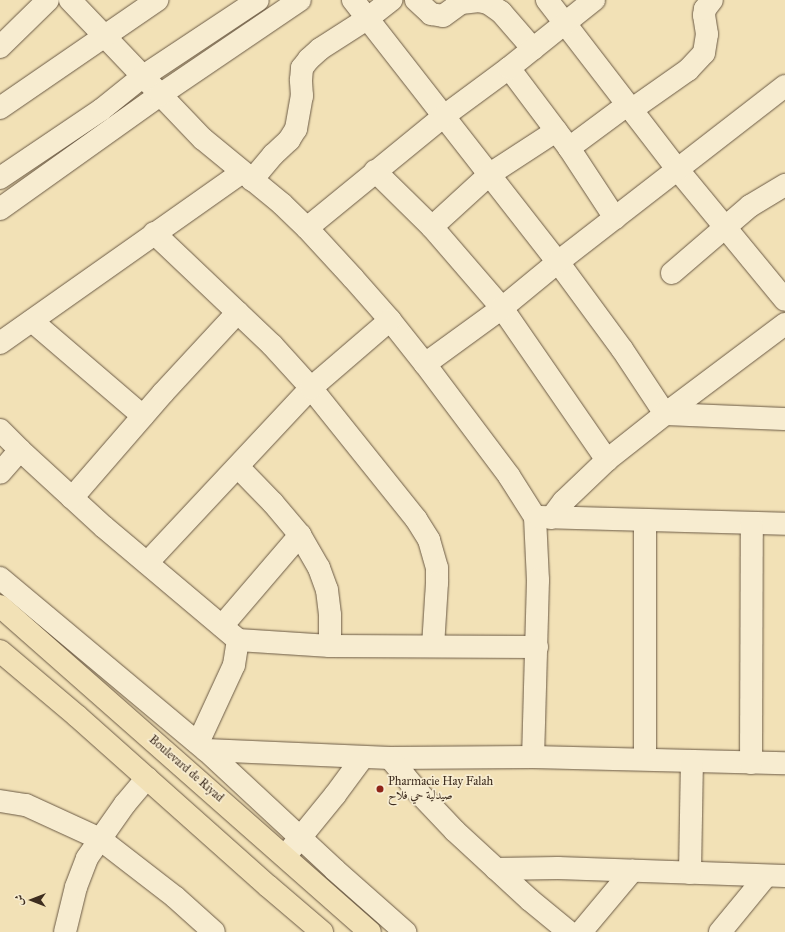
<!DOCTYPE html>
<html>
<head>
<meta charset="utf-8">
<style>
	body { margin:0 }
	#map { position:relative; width:785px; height:932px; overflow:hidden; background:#f2e1b6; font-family:"IM FELL Great Primer",Amiri,serif }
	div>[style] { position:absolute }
	.roads { filter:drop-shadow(0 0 1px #6b5a45) drop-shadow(0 0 1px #6b5a45) }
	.minor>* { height:22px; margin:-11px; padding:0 11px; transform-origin:11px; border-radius:11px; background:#f7ecd0 }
	.major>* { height:22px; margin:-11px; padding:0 11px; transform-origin:11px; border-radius:11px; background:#f2e1b6 }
	.dots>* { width:11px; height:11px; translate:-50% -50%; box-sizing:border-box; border:2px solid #f7ecd0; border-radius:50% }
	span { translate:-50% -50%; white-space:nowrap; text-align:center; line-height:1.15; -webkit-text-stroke:3.5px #f7ecd0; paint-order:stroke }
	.street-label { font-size:12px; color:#3e2d1f }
	.poi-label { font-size:12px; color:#3e2d1f }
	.left { translate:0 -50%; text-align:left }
	.north { position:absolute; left:12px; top:880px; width:40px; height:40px; -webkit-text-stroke:3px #f7ecd0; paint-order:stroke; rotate:270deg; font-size:11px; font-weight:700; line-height:16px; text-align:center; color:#3e2d1f }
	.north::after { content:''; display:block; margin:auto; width:14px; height:18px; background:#3e2d1f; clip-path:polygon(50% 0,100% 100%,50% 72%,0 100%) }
</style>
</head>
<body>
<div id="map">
	<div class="roads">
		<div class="minor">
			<div style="left:70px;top:0;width:192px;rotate:46.3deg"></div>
			<div style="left:203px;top:139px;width:102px;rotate:39.4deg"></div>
			<div style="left:282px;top:204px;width:35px;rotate:44deg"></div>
			<div style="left:307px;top:228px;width:68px;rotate:47.4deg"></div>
			<div style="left:353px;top:278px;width:56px;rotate:48.6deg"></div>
			<div style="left:390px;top:320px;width:56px;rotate:51.5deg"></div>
			<div style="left:425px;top:364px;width:140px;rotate:53.1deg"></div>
			<div style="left:509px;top:476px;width:49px;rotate:57.6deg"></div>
			<div style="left:535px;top:517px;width:63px;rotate:87.3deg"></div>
			<div style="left:538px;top:580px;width:177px;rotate:91.6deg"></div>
			<div style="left:353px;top:0;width:333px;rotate:52deg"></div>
			<div style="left:558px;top:262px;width:108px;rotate:53.7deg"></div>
			<div style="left:622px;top:349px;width:78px;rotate:56.5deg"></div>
			<div style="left:665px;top:414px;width:120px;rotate:2.4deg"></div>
			<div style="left:416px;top:0;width:21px;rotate:43deg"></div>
			<div style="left:431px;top:14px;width:12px;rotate:9deg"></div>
			<div style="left:443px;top:16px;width:22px;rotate:-36deg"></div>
			<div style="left:461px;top:3px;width:18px;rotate:-6deg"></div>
			<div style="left:479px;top:1px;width:9px;rotate:13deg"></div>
			<div style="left:488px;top:3px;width:16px;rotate:35deg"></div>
			<div style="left:501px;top:12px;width:49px;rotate:49.1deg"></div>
			<div style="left:547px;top:0;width:215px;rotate:52.4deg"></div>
			<div style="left:678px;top:170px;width:168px;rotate:50.5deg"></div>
			<div style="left:0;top:47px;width:67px;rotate:-44.4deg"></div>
			<div style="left:509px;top:68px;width:100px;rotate:53.1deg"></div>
			<div style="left:569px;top:148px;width:84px;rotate:56.7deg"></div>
			<div style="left:0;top:108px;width:191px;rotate:-34.5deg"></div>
			<div style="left:631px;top:110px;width:70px;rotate:-35.1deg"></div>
			<div style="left:688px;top:70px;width:23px;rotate:-47deg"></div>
			<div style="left:704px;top:53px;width:19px;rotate:-81deg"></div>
			<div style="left:707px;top:34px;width:19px;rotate:-99deg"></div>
			<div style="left:704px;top:15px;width:6px;rotate:-81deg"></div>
			<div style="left:705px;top:9px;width:11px;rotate:-52deg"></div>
			<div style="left:569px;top:148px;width:72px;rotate:-36.6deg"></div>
			<div style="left:375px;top:171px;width:80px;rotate:44.5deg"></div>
			<div style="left:432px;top:227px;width:107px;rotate:49.2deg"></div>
			<div style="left:502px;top:308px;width:185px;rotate:55.4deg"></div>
			<div style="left:0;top:178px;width:122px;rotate:-34deg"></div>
			<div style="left:101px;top:110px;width:53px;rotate:-38.8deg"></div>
			<div style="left:142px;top:77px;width:139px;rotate:-33.6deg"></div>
			<div style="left:252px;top:180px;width:33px;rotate:-50deg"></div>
			<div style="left:273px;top:155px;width:22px;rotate:-43deg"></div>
			<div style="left:289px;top:140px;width:13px;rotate:-58deg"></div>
			<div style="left:296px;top:129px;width:34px;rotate:-80deg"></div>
			<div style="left:302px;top:96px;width:16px;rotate:-94deg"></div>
			<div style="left:301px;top:80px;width:12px;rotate:-85deg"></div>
			<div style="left:302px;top:68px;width:11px;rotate:-52deg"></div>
			<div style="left:309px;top:59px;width:15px;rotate:-42deg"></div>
			<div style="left:320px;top:49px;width:56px;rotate:-32.6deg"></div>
			<div style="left:367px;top:19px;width:31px;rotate:-38deg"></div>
			<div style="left:0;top:209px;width:196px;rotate:-35.5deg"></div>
			<div style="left:160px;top:95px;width:169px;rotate:-34.2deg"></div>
			<div style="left:432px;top:227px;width:79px;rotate:-42.4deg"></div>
			<div style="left:490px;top:174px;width:79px;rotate:-33.1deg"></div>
			<div style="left:307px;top:228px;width:177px;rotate:-39.3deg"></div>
			<div style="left:444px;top:116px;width:81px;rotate:-36.4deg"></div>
			<div style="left:509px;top:68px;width:109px;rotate:-38.7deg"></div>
			<div style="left:154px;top:233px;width:163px;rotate:43.5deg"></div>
			<div style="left:272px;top:345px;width:58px;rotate:47.8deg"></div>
			<div style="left:311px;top:388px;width:168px;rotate:51.3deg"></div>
			<div style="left:416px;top:519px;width:25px;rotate:58deg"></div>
			<div style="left:429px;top:540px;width:29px;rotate:74deg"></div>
			<div style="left:437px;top:568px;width:15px;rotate:90deg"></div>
			<div style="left:437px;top:583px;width:63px;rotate:93.6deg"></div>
			<div style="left:672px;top:273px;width:103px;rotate:-40.7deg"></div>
			<div style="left:750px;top:206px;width:41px;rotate:-31deg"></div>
			<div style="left:32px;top:321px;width:146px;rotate:40.6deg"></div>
			<div style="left:0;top:343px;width:296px;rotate:-35.2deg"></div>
			<div style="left:425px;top:364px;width:95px;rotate:-36deg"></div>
			<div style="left:502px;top:308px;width:72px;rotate:-39.4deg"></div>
			<div style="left:558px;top:262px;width:287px;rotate:-37.8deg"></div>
			<div style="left:0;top:430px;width:28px;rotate:45deg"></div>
			<div style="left:20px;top:450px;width:30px;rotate:131deg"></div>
			<div style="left:20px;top:450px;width:114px;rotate:42.5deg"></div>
			<div style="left:104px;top:527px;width:175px;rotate:40.1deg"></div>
			<div style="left:238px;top:640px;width:92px;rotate:3.7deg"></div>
			<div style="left:330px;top:646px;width:207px;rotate:0.3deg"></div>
			<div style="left:238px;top:467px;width:50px;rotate:45.8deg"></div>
			<div style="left:273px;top:503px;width:42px;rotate:49.8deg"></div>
			<div style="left:300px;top:535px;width:38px;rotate:60deg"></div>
			<div style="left:319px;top:568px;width:23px;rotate:70deg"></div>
			<div style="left:327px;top:590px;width:25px;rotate:83deg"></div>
			<div style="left:330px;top:615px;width:31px;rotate:90deg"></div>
			<div style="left:72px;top:498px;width:139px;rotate:-49.1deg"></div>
			<div style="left:163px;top:393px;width:110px;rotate:-47.2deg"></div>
			<div style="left:540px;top:517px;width:245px;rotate:1.6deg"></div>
			<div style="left:551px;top:518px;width:21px;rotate:-53deg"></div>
			<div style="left:564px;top:501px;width:59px;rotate:-43.6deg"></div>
			<div style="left:607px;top:460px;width:74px;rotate:-38.4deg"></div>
			<div style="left:665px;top:414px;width:150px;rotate:-36.9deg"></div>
			<div style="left:147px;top:563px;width:240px;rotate:-46.9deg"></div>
			<div style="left:311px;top:388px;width:104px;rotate:-40.7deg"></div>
			<div style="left:0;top:578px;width:268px;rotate:39.9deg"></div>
			<div style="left:206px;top:750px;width:176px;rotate:42.9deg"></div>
			<div style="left:335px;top:870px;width:94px;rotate:41.5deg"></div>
			<div style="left:222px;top:626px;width:120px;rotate:-49.4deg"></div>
			<div style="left:198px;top:743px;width:86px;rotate:-65.2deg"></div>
			<div style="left:234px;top:665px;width:25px;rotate:-81deg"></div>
			<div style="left:206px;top:750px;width:184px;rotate:2.5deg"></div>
			<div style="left:390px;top:758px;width:143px;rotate:-0.4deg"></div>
			<div style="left:533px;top:757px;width:252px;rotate:1.4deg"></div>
			<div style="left:390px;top:758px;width:45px;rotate:50.4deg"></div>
			<div style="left:419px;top:793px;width:52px;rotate:46.5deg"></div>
			<div style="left:455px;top:831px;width:102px;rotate:42.6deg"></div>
			<div style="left:530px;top:900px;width:50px;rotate:39.4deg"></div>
			<div style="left:645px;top:759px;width:239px;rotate:-90deg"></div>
			<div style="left:751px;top:763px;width:239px;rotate:-89.8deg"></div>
			<div style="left:0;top:801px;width:26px;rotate:9deg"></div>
			<div style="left:26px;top:805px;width:81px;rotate:24.7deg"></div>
			<div style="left:100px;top:839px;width:95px;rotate:37.7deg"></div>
			<div style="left:175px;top:897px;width:52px;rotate:41.9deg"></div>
			<div style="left:291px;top:849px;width:70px;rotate:-50.8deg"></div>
			<div style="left:335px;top:795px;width:47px;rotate:-53.6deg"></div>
			<div style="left:496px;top:869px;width:62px;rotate:-0.9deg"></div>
			<div style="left:558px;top:868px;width:227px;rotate:2deg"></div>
			<div style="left:690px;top:873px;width:112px;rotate:-89deg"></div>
			<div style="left:65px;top:932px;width:46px;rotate:-76.3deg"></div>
			<div style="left:76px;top:887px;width:31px;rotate:-69deg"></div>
			<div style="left:87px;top:858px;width:66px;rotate:-54.9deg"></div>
			<div style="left:125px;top:804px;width:34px;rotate:-50deg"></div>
			<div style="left:581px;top:932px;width:80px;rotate:-50.1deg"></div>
			<div style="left:720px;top:932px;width:72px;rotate:-50.6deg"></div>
		</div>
		<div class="major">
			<div style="left:0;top:606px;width:493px;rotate:41.4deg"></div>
			<div style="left:0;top:651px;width:101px;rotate:40.2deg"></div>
			<div style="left:77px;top:716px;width:256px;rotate:41.7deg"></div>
			<div style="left:268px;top:886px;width:71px;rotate:40.4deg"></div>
		</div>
	</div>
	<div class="dots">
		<div style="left:380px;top:789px;background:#8f2418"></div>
	</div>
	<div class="street-label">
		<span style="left:186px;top:769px;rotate:41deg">Boulevard de Riyad</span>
	</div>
	<div class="poi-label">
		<span class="left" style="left:388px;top:789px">Pharmacie Hay Falah<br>صيدلية حي فلاح</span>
	</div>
	<div class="north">ش</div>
</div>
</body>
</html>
